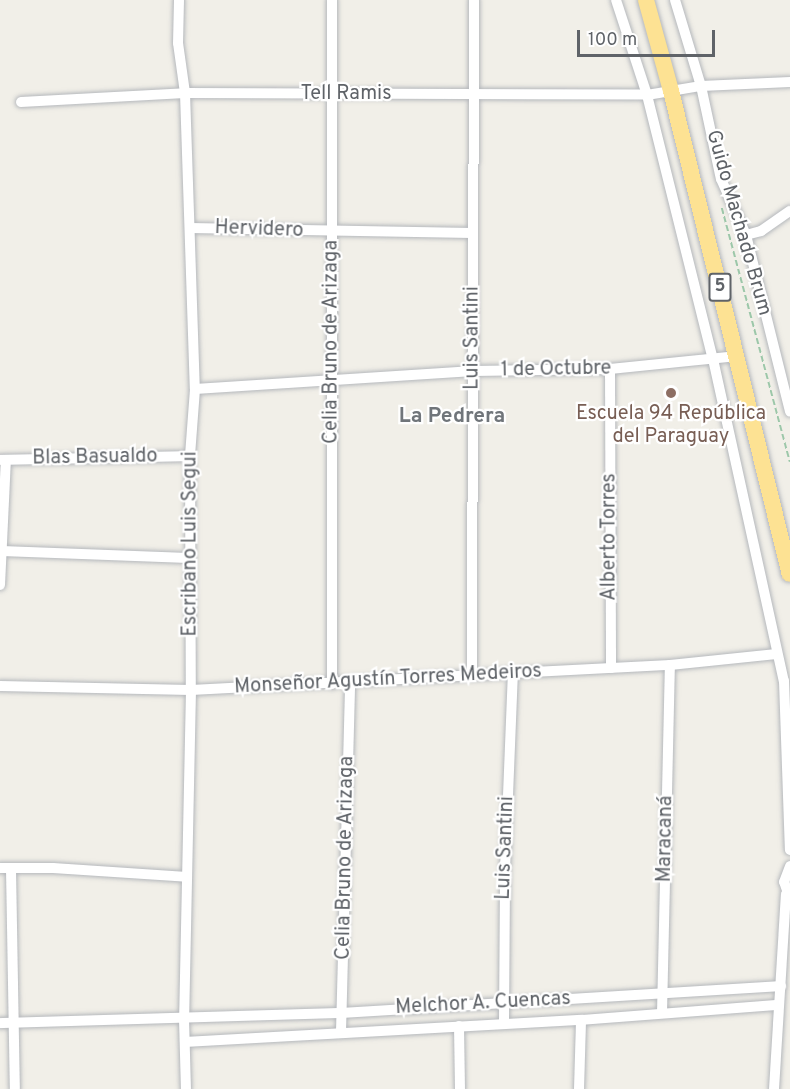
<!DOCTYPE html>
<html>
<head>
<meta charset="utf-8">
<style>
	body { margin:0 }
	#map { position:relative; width:790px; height:1089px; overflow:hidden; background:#f1efe8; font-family:Overpass,sans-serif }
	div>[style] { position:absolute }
	.path>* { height:1.5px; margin-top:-0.75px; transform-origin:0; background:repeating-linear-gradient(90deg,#9cc7a9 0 6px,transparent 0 9px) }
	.roads { filter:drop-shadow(0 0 2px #b5b8bc) drop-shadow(0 0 2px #b5b8bc) }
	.minor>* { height:10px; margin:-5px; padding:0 5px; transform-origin:5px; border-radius:5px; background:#fff }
	.highway>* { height:16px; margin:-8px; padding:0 8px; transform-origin:8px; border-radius:8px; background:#fde293 }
	.dots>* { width:16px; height:16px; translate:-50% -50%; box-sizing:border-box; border:3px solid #fff; border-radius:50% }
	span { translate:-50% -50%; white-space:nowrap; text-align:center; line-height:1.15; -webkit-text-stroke:4.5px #fff; paint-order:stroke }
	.shield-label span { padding:2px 4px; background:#fff; border:2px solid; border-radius:4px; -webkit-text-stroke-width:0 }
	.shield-label { font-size:18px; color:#5f6368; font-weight:700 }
	.street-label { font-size:20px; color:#5f6368 }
	.education-label { font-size:20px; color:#785e54 }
	.neighbourhood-label { font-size:21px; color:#70757a; font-weight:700 }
	.scale { position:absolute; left:577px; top:30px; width:138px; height:27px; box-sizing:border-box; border:3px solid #5f6368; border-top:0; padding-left:8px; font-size:18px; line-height:21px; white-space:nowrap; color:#5f6368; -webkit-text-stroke:4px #fff; paint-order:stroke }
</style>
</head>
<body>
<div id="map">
	<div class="path">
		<div style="left:722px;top:208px;width:263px;rotate:75deg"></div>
	</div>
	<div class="roads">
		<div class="minor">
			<div style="left:179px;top:0;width:43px;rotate:91.3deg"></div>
			<div style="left:178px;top:43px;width:50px;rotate:82deg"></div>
			<div style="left:185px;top:93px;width:296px;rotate:88.1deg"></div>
			<div style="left:195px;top:389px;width:67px;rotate:94.3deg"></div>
			<div style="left:190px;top:456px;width:234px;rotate:89.8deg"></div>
			<div style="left:191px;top:690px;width:329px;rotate:91.2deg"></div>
			<div style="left:184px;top:1019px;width:70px;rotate:88.4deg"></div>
			<div style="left:332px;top:0;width:684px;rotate:90deg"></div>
			<div style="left:616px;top:0;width:100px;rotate:71.9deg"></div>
			<div style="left:647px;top:95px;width:272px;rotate:76deg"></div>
			<div style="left:713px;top:359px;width:330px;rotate:77.6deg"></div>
			<div style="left:784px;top:681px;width:169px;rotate:88deg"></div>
			<div style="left:675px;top:0;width:90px;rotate:73.2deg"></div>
			<div style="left:701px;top:86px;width:95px;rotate:77.9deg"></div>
			<div style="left:721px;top:179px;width:61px;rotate:65.9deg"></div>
			<div style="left:746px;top:235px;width:182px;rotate:76deg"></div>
			<div style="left:21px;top:102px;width:164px;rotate:-3.1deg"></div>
			<div style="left:185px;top:93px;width:462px;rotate:0.2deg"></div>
			<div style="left:647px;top:95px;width:55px;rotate:-9.5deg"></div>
			<div style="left:701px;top:86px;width:89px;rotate:-2.6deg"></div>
			<div style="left:190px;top:228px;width:282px;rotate:1deg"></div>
			<div style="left:746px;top:235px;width:16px;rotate:-15deg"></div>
			<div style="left:761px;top:231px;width:35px;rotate:-35deg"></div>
			<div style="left:610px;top:369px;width:299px;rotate:89.8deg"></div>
			<div style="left:195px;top:389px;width:279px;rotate:-3.7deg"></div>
			<div style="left:473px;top:371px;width:137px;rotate:-0.8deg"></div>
			<div style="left:610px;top:369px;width:128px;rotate:-5.8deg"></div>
			<div style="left:0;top:460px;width:190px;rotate:-1.2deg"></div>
			<div style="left:0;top:551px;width:190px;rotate:2.1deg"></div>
			<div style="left:0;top:585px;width:125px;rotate:-87.3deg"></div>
			<div style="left:472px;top:675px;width:675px;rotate:-89.83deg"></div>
			<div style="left:0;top:686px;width:191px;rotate:1.2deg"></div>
			<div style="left:191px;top:690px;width:480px;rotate:-3deg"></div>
			<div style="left:670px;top:665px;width:107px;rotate:-5.9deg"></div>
			<div style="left:0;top:868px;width:53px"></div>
			<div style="left:53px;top:868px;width:134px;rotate:3.8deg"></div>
			<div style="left:11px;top:869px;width:220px;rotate:89deg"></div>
			<div style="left:790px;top:899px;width:18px;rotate:-109deg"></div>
			<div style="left:784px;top:882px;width:17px;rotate:-69deg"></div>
			<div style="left:662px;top:1013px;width:348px;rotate:-88.7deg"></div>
			<div style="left:0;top:1023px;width:342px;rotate:-1.7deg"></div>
			<div style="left:342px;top:1013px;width:440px;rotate:-3.5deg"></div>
			<div style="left:504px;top:1023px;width:153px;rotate:-89.6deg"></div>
			<div style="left:505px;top:870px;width:197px;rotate:-87.7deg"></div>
			<div style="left:459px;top:1026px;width:63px;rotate:89.1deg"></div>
			<div style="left:341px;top:1032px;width:349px;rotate:-88.5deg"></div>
			<div style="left:185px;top:1042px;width:397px;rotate:-3.2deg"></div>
			<div style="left:581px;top:1020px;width:197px;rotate:-4.4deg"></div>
			<div style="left:579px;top:1089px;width:69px;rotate:-88.3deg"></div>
			<div style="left:774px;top:1089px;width:195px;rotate:-86.5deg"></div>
		</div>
		<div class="highway">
			<div style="left:646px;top:0;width:94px;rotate:74.6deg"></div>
			<div style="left:671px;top:91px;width:497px;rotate:76.2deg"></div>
		</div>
	</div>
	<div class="dots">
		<div style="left:671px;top:393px;background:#8d6e63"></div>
	</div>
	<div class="shield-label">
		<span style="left:720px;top:287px">5</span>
	</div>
	<div class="street-label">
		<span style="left:346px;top:94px">Tell Ramis</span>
		<span style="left:738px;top:223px;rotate:74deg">Guido Machado Brum</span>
		<span style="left:259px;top:230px;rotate:2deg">Hervidero</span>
		<span style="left:473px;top:338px;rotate:-90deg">Luis Santini</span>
		<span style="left:332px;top:342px;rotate:-90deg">Celia Bruno de Arizaga</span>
		<span style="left:556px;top:370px;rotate:-1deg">1 de Octubre</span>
		<span style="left:95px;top:458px;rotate:-1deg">Blas Basualdo</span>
		<span style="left:610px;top:537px;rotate:-90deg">Alberto Torres</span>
		<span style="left:191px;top:544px;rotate:-90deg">Escribano Luis Segui</span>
		<span style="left:388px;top:680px;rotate:-3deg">Monseñor Agustín Torres Medeiros</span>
		<span style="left:666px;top:839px;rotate:-89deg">Maracaná</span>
		<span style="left:506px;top:848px;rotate:-88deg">Luis Santini</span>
		<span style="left:346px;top:858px;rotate:-89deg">Celia Bruno de Arizaga</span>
		<span style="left:483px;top:1004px;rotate:-3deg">Melchor A. Cuencas</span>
	</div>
	<div class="education-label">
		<span style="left:671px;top:426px">Escuela 94 República<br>del Paraguay</span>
	</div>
	<div class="neighbourhood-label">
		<span style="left:452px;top:417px">La Pedrera</span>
	</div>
	<div class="scale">100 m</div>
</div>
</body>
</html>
